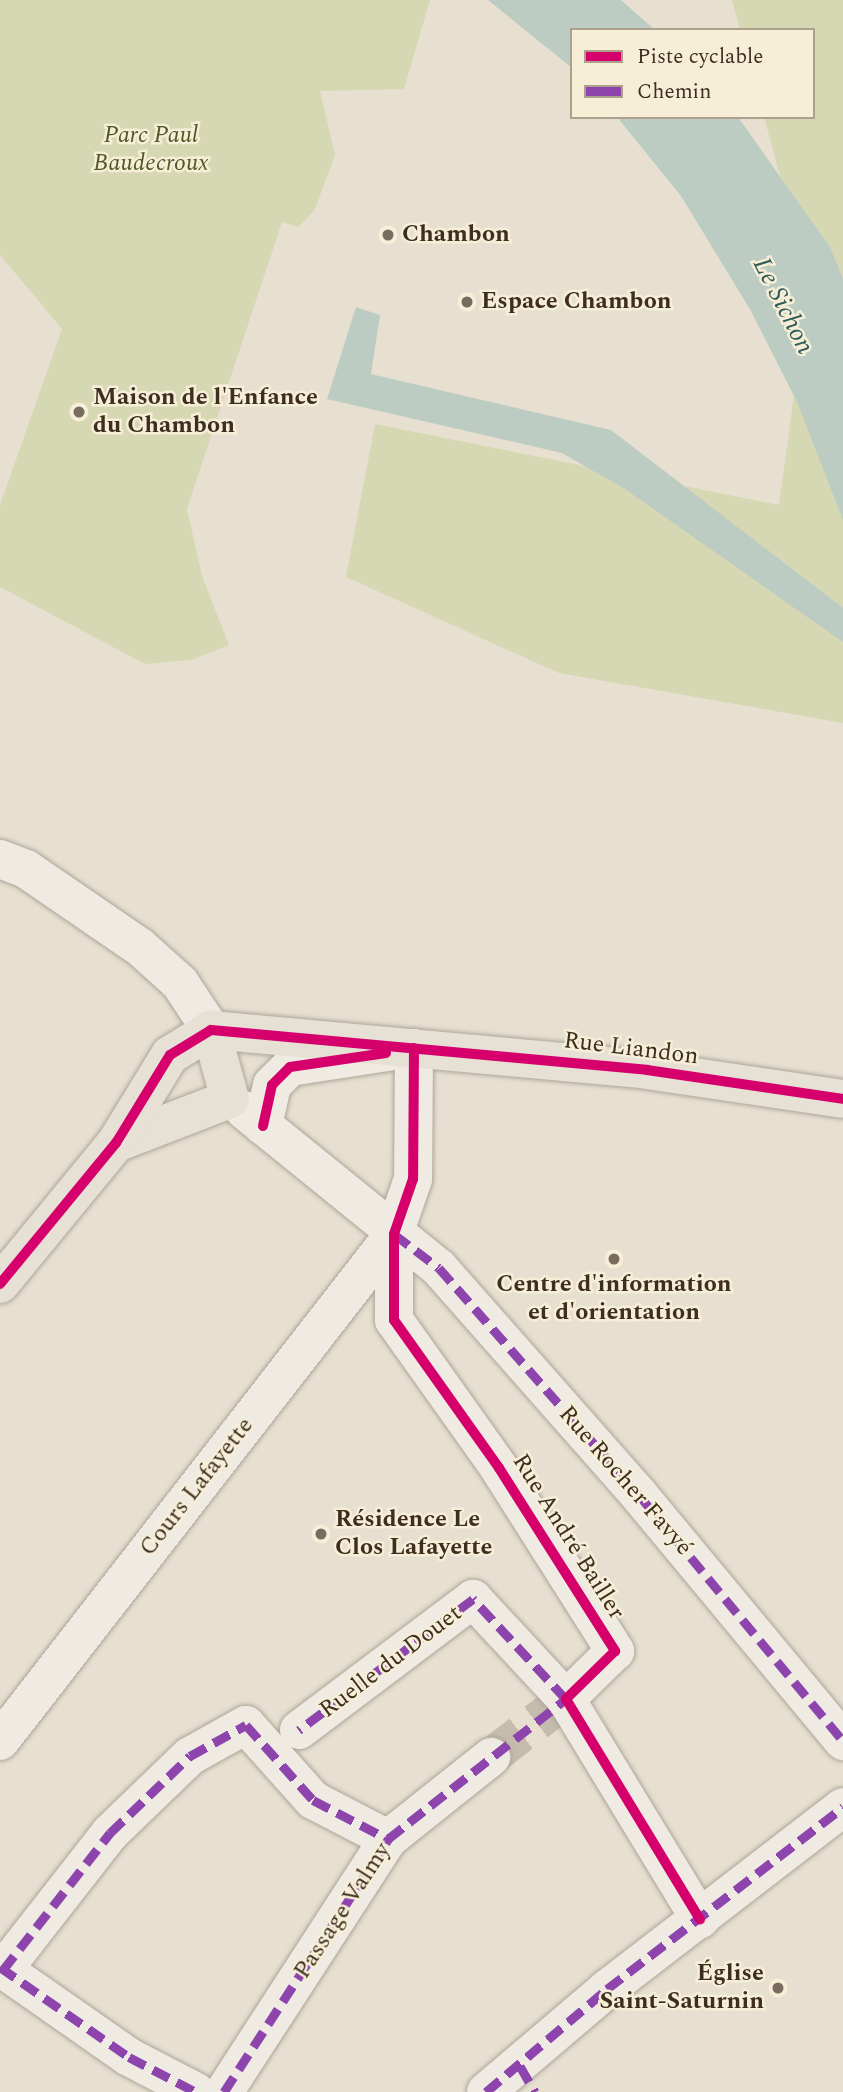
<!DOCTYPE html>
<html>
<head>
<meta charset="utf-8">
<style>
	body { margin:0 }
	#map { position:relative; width:843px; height:2092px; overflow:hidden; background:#e7e0d1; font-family:Spectral,serif }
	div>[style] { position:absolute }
	.green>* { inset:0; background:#d6d7b3 }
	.water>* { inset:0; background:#bcccc2 }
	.minor-tunnel>* { height:38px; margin-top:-19px; transform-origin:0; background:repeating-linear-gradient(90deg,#c5bcae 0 38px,transparent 0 57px) }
	.roads { filter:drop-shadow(0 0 2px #ada599) drop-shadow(0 0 2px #ada599) }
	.minor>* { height:38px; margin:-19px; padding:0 19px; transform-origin:19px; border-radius:19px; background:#efebe3 }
	.major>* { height:38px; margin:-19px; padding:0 19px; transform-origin:19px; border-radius:19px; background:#e6e1d4 }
	.quiet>* { height:9px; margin-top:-4.5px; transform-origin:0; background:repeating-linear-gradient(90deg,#8e44ad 0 18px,transparent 0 27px) }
	.cycleway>* { height:10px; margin:-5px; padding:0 5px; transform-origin:5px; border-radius:5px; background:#d6006c }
	.dots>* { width:19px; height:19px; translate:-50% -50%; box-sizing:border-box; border:4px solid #f7eed8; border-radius:50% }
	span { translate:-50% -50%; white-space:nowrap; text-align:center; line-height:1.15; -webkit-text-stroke:5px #f7eed8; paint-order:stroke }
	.park-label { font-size:24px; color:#4d5a26; font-style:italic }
	.poi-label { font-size:24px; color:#3d2e20; font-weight:700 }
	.left { translate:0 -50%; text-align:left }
	.right { translate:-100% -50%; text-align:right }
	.street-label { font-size:24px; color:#3d2e20 }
	.water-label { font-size:26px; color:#2f5d5a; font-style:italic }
	.legend { position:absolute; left:570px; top:28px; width:245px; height:91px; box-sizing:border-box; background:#f7eed8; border:2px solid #ada18e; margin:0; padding:9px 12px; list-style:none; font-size:21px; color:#3d2e20 }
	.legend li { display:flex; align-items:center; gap:14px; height:35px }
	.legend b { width:35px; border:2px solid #ada18e }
</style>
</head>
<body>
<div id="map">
	<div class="green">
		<div style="clip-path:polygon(0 0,430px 0,404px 89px,320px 91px,335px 155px,315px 209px,299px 227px,282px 222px,187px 509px,202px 576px,229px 645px,191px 660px,145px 664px,0 587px,0 505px,62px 329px,0 255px)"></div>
		<div style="clip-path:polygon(732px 0,843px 0,843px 723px,559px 673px,346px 577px,375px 424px,779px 505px,809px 283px,764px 117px,813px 117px,813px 30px,740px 30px)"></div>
	</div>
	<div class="water">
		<div style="clip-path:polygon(488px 0,621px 0,655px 30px,572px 30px,572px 68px)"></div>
		<div style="clip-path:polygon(617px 117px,738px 117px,830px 247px,843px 279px,843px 520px,797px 402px,751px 311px,681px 196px)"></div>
		<div style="clip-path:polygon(356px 307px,380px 315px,371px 374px,611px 430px,843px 608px,843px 642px,625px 489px,562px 453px,327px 399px)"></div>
	</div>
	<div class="minor-tunnel">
		<div style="left:491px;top:1757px;width:95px;rotate:-37.7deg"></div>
	</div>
	<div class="roads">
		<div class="minor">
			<div style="left:0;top:859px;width:28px;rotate:21deg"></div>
			<div style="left:26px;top:869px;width:138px;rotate:34.4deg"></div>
			<div style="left:140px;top:947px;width:54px;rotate:42deg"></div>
			<div style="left:180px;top:983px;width:56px;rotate:56.6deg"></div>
			<div style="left:244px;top:1110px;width:251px;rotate:39deg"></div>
			<div style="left:439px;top:1268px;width:303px;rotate:48.6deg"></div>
			<div style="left:639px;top:1495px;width:320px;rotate:50.3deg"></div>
			<div style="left:263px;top:1126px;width:42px;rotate:-77.6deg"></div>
			<div style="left:272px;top:1085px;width:25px;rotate:-45deg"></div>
			<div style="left:290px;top:1067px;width:125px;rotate:-8.7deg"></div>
			<div style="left:414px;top:1048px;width:131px;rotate:90.4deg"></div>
			<div style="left:413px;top:1179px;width:58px;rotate:109.1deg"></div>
			<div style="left:394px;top:1234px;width:86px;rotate:90deg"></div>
			<div style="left:394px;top:1320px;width:181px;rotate:54.6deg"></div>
			<div style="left:499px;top:1468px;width:217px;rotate:57.6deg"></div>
			<div style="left:615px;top:1651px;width:69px;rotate:135.6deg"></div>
			<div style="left:566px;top:1699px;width:258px;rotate:58.7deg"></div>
			<div style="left:299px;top:1730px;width:218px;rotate:-37deg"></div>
			<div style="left:473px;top:1599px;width:137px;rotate:47.1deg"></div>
			<div style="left:0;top:1741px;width:642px;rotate:-52.15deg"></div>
			<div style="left:0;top:1967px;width:157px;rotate:34.9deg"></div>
			<div style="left:129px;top:2057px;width:76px;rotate:27.6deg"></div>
			<div style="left:3px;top:1970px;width:174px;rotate:-52deg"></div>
			<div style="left:110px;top:1833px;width:111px;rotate:-43.9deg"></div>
			<div style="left:190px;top:1756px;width:64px;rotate:-29deg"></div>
			<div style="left:246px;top:1725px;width:101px;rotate:48.2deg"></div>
			<div style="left:313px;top:1800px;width:85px;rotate:27.5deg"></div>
			<div style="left:224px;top:2092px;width:302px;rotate:-57deg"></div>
			<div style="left:388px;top:1839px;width:132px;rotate:-38.5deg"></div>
			<div style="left:486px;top:2092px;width:159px;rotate:-40.4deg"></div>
			<div style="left:607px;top:1989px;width:298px;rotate:-37.6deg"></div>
		</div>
		<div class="major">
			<div style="left:116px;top:1143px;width:122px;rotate:-21.1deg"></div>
			<div style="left:230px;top:1099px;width:72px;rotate:-105.4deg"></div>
			<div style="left:0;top:1284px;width:183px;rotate:-50.6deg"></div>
			<div style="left:116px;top:1143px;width:103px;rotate:-58.5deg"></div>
			<div style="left:170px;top:1055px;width:48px;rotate:-31.4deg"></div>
			<div style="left:211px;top:1030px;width:438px;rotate:5.2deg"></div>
			<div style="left:647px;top:1070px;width:198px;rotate:8.4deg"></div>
		</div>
	</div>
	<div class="quiet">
		<div style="left:394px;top:1234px;width:56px;rotate:37.1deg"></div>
		<div style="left:439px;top:1268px;width:303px;rotate:48.6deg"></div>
		<div style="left:639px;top:1495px;width:320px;rotate:50.3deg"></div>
		<div style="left:0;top:1967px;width:157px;rotate:34.9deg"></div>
		<div style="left:129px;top:2057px;width:76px;rotate:27.6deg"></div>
		<div style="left:3px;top:1970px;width:174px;rotate:-52deg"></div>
		<div style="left:110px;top:1833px;width:111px;rotate:-43.9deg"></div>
		<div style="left:190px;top:1756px;width:64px;rotate:-29deg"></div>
		<div style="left:246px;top:1725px;width:101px;rotate:48.2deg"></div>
		<div style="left:313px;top:1800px;width:85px;rotate:27.5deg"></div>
		<div style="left:520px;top:2066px;width:30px;rotate:60deg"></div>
		<div style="left:224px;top:2092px;width:302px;rotate:-57deg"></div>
		<div style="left:388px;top:1839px;width:226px;rotate:-38.2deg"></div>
		<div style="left:566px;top:1699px;width:137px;rotate:-132.9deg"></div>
		<div style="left:473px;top:1599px;width:218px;rotate:143deg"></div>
		<div style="left:486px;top:2092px;width:159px;rotate:-40.4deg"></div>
		<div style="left:607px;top:1989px;width:298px;rotate:-37.6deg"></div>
	</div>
	<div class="cycleway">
		<div style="left:414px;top:1048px;width:131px;rotate:90.4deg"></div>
		<div style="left:413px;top:1179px;width:58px;rotate:109.1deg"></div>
		<div style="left:394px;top:1234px;width:86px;rotate:90deg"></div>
		<div style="left:394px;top:1320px;width:181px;rotate:54.6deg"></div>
		<div style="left:499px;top:1468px;width:217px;rotate:57.6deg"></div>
		<div style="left:615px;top:1651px;width:69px;rotate:135.6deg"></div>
		<div style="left:566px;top:1699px;width:258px;rotate:58.7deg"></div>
		<div style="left:263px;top:1126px;width:42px;rotate:-77.6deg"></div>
		<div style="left:272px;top:1085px;width:25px;rotate:-45deg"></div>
		<div style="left:290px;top:1067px;width:97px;rotate:-8.3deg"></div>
		<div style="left:0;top:1284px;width:183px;rotate:-50.6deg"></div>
		<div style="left:116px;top:1143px;width:103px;rotate:-58.5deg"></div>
		<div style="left:170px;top:1055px;width:48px;rotate:-31.4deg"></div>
		<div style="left:211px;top:1030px;width:438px;rotate:5.2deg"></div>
		<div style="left:647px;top:1070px;width:198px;rotate:8.4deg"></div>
	</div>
	<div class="dots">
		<div style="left:388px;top:235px;background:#786c5e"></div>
		<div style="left:467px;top:302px;background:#786c5e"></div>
		<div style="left:79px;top:412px;background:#786c5e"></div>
		<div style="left:614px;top:1259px;background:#786c5e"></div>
		<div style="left:321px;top:1534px;background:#786c5e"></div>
		<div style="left:778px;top:1988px;background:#786c5e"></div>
	</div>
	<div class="park-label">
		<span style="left:151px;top:150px">Parc Paul<br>Baudecroux</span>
	</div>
	<div class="poi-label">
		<span class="left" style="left:402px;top:235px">Chambon</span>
		<span class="left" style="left:481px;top:302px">Espace Chambon</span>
		<span class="left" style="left:93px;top:412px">Maison de l'Enfance<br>du Chambon</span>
		<span style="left:614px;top:1299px">Centre d'information<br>et d'orientation</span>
		<span class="left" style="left:335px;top:1534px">Résidence Le<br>Clos Lafayette</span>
		<span class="right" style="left:764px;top:1988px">Église<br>Saint-Saturnin</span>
	</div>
	<div class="street-label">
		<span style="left:631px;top:1049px;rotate:7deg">Rue Liandon</span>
		<span style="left:625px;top:1481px;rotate:49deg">Rue Rocher Favyé</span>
		<span style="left:197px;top:1487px;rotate:-52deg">Cours Lafayette</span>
		<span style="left:568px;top:1537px;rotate:58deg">Rue André Bailler</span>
		<span style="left:391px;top:1662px;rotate:-37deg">Ruelle du Douet</span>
		<span style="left:343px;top:1911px;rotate:-57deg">Passage Valmy</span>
	</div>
	<div class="water-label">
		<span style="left:783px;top:306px;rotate:63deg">Le Sichon</span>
	</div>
	<ul class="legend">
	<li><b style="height:9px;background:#d6006c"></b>Piste cyclable</li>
	<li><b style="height:9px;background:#8e44ad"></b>Chemin</li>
	</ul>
</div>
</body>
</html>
